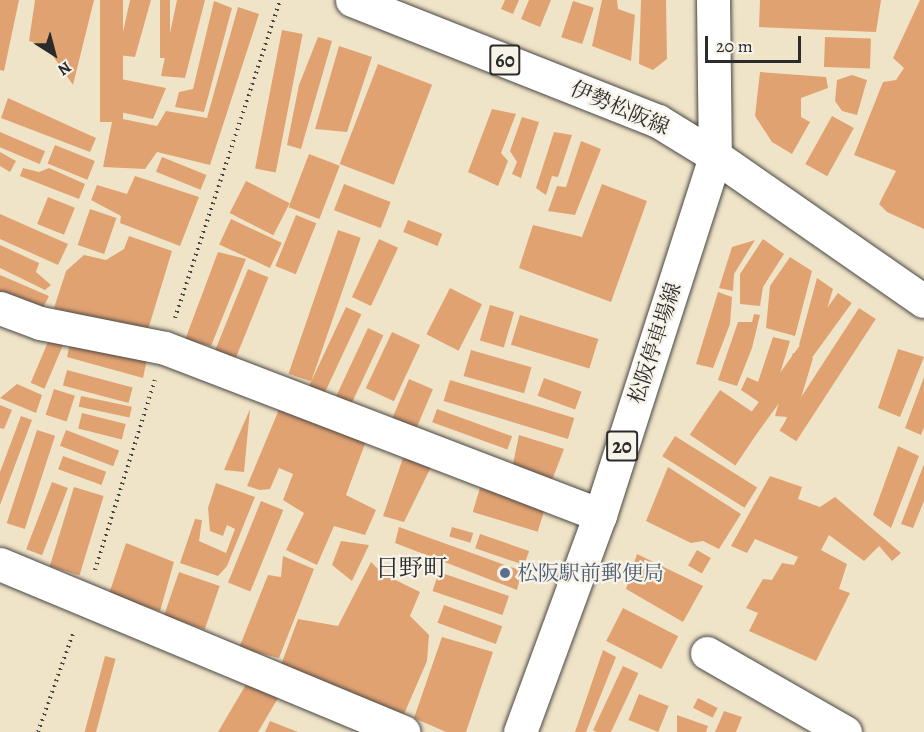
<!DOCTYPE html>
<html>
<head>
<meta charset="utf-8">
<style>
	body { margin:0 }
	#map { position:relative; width:924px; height:732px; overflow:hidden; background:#f0e4c8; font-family:Alegreya,"Noto Serif JP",serif }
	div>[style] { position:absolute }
	.building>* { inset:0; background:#e1a272; transform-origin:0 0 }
	.path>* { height:4px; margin-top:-2px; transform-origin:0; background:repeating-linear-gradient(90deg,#494743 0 1.5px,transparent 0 6px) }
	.roads { filter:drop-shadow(0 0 2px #494743) drop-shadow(0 0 2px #494743) }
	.minor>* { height:33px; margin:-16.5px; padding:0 16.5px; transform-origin:16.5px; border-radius:16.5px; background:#fff }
	.major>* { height:33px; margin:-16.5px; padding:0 16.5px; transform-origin:16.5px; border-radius:16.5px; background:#fff }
	.dots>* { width:16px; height:16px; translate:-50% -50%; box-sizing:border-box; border:3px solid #f7f3e8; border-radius:50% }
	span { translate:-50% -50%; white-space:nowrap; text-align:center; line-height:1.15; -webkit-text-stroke:4.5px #f7f3e8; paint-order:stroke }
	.shield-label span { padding:2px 4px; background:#f7f3e8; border:2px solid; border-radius:4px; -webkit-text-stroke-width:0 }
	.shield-label { font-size:20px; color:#2b2b2b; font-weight:700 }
	.street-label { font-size:21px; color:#2b2b2b }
	.service-label { font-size:21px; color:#4e5e75 }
	.left { translate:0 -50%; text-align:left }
	.quarter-label { font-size:24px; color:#2b2b2b }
	.north { position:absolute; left:24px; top:24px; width:60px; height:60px; -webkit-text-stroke:4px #f7f3e8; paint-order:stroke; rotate:144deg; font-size:16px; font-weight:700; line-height:24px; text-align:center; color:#2b2b2b }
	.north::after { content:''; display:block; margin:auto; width:21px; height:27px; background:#2b2b2b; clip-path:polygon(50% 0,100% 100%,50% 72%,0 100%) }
	.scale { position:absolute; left:705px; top:36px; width:96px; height:27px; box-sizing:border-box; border:3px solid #2b2b2b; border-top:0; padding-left:8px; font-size:18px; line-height:21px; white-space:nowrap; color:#2b2b2b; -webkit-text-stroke:4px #f7f3e8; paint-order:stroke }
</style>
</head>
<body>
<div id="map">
	<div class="building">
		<div style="clip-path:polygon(0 0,19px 0,4px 71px,0 70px)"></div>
		<div style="clip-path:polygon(35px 0,94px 0,73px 85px,46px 46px,29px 41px)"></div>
		<div style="left:100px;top:0;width:23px;height:122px"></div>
		<div style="clip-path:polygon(130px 0,151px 0,135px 57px,118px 55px)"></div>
		<div style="left:160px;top:0;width:10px;height:58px"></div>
		<div style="clip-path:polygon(177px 0,205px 0,185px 78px,161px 76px)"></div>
		<div style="clip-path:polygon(505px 0,519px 0,513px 14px,501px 9px)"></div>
		<div style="clip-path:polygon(529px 0,551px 0,540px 27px,521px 19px)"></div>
		<div style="clip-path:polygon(602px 0,617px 0,618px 9px,635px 15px,631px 61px,592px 46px)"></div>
		<div style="clip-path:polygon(641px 0,666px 0,667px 59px,653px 70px,639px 64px)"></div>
		<div style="clip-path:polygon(760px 0,881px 0,876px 32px,759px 27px)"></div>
		<div style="clip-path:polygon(920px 0,924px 0,924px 229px,887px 212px,879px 204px,896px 171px,854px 155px,883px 82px,896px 80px,904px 68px,893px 58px)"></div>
		<div style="clip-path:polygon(214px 1px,232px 8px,204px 112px,175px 107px,179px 92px,193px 89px)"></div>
		<div style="left:573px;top:1px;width:22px;height:38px;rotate:18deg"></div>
		<div style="clip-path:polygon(238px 7px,259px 14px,210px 165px,157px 152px,145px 169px,103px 167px,113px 117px,157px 126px,166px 111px,207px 118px)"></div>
		<div style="left:282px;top:30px;width:21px;height:141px;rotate:11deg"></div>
		<div style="clip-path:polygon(318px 37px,332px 41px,301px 149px,287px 145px,299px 85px)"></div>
		<div style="left:825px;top:37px;width:46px;height:30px;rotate:2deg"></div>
		<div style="clip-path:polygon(339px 46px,372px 57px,347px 132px,315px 129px)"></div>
		<div style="left:378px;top:64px;width:58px;height:107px;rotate:21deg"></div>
		<div style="clip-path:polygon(760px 72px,826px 77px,828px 88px,801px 98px,801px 117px,810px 122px,792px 154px,772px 142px,755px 116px)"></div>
		<div style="clip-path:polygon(852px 75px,867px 80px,857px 115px,842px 111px,835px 101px,837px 80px)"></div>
		<div style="clip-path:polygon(116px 78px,166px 88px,153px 119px,110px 110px)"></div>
		<div style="clip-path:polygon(8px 98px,96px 138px,90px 152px,1px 118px)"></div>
		<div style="clip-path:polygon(492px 109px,516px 114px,501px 153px,508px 161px,498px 186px,468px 172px)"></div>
		<div style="left:832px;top:116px;width:25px;height:55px;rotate:29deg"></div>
		<div style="clip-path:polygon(522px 117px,539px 122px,521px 178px,512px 174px,517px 162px,510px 151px)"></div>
		<div style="left:0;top:132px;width:49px;height:14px;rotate:23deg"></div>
		<div style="clip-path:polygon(554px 132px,572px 135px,558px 177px,552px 176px,546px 195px,536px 188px)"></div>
		<div style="clip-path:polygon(581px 141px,601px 149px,575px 215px,548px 211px,557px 186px,566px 187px)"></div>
		<div style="left:55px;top:145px;width:43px;height:20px;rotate:22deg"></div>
		<div style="clip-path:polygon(0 152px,16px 161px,10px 172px,0 166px)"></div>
		<div style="left:309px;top:154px;width:33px;height:57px;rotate:21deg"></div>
		<div style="left:162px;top:157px;width:48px;height:16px;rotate:22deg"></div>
		<div style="clip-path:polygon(23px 168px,39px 172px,49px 168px,85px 184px,79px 199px,20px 176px)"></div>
		<div style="clip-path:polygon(135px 176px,199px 197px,180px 246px,120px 223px,121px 216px,91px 200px,97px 185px,127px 194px)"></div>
		<div style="left:246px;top:181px;width:49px;height:36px;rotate:27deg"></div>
		<div style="left:344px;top:184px;width:50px;height:28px;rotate:21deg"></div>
		<div style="clip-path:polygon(602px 184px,647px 201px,611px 302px,519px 268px,533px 225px,582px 237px)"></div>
		<div style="left:48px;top:197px;width:29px;height:29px;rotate:22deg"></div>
		<div style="left:90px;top:209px;width:28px;height:38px;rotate:19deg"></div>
		<div style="clip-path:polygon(0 214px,68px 244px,58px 265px,0 239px)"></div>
		<div style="left:296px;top:215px;width:22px;height:55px;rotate:22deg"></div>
		<div style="left:231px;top:219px;width:56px;height:28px;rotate:25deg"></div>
		<div style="left:408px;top:220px;width:37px;height:13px;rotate:22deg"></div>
		<div style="left:338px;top:230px;width:24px;height:152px;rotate:19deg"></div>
		<div style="clip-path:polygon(129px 236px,172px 251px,147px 333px,54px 308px,66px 271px,84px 255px,106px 260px,124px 249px)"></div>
		<div style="left:379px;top:239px;width:21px;height:64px;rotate:25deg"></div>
		<div style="clip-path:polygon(763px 239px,784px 254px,763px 287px,760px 306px,740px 304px,740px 274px)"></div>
		<div style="clip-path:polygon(755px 240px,734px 274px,733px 291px,719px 288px,732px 247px)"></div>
		<div style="clip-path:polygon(0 245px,39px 263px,36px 272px,51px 285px,45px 290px,0 268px)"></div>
		<div style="clip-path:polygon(218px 252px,246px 259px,211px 346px,185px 340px)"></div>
		<div style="clip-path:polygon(790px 257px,812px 271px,795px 336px,766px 328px,770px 286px)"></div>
		<div style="left:248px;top:269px;width:22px;height:90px;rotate:22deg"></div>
		<div style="clip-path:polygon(0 275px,49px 296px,41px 312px,0 294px)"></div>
		<div style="clip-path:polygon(817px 278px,833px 289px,815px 349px,799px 345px)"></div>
		<div style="left:450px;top:288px;width:36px;height:52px;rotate:27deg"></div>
		<div style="clip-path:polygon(718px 292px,732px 297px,730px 324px,713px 368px,696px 364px)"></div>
		<div style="left:838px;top:293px;width:17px;height:161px;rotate:36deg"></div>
		<div style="left:490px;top:305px;width:25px;height:37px;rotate:16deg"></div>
		<div style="left:346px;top:307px;width:17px;height:87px;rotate:25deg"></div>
		<div style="left:859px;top:308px;width:20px;height:146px;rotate:33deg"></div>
		<div style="clip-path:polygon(754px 314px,760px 315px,752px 348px,737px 386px,718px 380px,738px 322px,752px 322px)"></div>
		<div style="left:520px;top:315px;width:82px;height:31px;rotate:17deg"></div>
		<div style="left:368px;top:328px;width:17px;height:77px;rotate:25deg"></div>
		<div style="left:392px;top:332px;width:31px;height:62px;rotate:25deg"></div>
		<div style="left:51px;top:335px;width:15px;height:52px;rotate:23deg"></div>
		<div style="clip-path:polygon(773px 337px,790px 341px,769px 409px,741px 390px,747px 377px,758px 382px)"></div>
		<div style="clip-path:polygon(70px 343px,148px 354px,143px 378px,67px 357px)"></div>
		<div style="clip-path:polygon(898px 349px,924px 357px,900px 417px,878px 408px)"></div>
		<div style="left:471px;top:350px;width:63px;height:27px;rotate:16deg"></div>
		<div style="clip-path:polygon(793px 353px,813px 358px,792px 428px,784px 424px,787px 417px,775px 416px)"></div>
		<div style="left:67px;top:370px;width:68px;height:16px;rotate:15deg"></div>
		<div style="clip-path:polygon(924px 377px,924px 427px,921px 435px,905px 428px)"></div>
		<div style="left:544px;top:378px;width:40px;height:19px;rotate:20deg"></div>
		<div style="left:409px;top:379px;width:26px;height:44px;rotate:23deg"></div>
		<div style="left:450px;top:380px;width:130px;height:22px;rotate:17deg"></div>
		<div style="clip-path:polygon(17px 384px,42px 395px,36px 413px,0 398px)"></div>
		<div style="left:54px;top:389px;width:22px;height:27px;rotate:18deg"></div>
		<div style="left:720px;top:390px;width:55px;height:54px;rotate:34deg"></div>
		<div style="left:81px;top:396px;width:52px;height:11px;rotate:12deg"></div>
		<div style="clip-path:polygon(0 405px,12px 410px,4px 429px,0 428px)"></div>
		<div style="clip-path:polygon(280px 407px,366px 441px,346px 495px,376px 510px,365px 535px,334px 526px,317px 565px,286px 550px,304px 513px,283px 500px,293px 474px,279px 468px,270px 489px,260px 490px,247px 486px)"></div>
		<div style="clip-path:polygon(250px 409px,244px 472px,224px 470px,237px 439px)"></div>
		<div style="left:437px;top:409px;width:80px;height:14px;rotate:20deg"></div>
		<div style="left:82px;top:413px;width:45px;height:16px;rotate:14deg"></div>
		<div style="clip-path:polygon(21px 416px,32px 420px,0 505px,0 472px)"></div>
		<div style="left:37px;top:430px;width:19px;height:98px;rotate:18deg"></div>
		<div style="left:66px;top:430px;width:57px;height:17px;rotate:21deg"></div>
		<div style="clip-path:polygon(519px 435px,564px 449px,552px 480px,512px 469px)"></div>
		<div style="left:675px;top:436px;width:97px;height:24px;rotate:32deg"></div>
		<div style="clip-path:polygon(898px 446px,919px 456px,891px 528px,873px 515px)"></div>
		<div style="left:63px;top:456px;width:46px;height:14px;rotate:20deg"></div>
		<div style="clip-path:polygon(403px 458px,432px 465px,404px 522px,383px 516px)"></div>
		<div style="clip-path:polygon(924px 464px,924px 501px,913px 528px,901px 524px)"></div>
		<div style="clip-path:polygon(668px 467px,741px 514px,719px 549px,703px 541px,691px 543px,646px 521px)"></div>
		<div style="clip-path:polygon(770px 476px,802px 487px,798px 499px,820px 507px,835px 497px,901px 553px,892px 561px,879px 546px,864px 561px,829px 535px,821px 550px,847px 564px,839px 589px,850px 593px,816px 661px,749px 631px,758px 613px,746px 608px,763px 579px,772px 580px,782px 563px,794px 565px,798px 557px,755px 539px,747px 553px,731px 546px)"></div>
		<div style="left:52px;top:482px;width:17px;height:72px;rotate:21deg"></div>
		<div style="clip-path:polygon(216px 483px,255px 497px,227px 566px,218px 576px,180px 563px,195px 519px,202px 520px,199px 541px,226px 553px,235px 529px,227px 525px,223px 536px,210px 531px,208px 508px)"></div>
		<div style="left:74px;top:487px;width:31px;height:83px;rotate:17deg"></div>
		<div style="left:480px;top:488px;width:68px;height:25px;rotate:17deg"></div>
		<div style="left:261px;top:501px;width:24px;height:88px;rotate:22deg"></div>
		<div style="clip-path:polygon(399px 527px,522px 571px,517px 590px,395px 543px)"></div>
		<div style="left:452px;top:527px;width:22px;height:10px;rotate:16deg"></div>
		<div style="left:480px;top:534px;width:52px;height:15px;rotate:19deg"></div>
		<div style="clip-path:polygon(341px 541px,369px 545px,352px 581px,332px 565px)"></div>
		<div style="clip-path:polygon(126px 543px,174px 562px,160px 611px,108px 597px)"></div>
		<div style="left:697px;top:550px;width:16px;height:18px;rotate:30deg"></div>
		<div style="clip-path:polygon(637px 554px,703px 586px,683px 622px,626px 589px)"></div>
		<div style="clip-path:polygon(283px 556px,314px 569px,279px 658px,239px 648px,268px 575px,281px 577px)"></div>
		<div style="clip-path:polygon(371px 562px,383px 574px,420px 592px,410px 616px,429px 635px,427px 661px,404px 714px,281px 665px,298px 619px,338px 626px)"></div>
		<div style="left:179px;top:572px;width:43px;height:46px;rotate:19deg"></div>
		<div style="left:439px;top:572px;width:74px;height:20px;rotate:19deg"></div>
		<div style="left:444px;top:605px;width:62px;height:19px;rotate:20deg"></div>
		<div style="left:623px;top:608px;width:62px;height:37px;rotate:27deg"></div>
		<div style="clip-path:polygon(442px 637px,493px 652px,466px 732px,446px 732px,414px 718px)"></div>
		<div style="clip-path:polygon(603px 650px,616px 657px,586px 732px,575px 732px)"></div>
		<div style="left:105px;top:656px;width:11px;height:82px;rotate:15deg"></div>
		<div style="left:623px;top:666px;width:17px;height:71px;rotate:25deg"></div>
		<div style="clip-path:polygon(248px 681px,278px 698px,258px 732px,218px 732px)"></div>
		<div style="left:639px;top:694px;width:32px;height:28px;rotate:22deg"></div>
		<div style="left:698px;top:698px;width:22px;height:11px;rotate:27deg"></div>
		<div style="clip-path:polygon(724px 711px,742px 717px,736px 732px,715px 732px)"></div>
		<div style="clip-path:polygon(677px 715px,708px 726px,706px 732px,677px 732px)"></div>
		<div style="clip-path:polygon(270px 721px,298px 732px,265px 732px)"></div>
	</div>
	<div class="path">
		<div style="left:175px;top:318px;width:335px;rotate:-71.7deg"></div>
		<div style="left:95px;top:570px;width:199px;rotate:-72.5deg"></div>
		<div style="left:38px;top:732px;width:107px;rotate:-70.4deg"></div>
	</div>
	<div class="roads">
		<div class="minor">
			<div style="left:713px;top:0;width:156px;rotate:89.3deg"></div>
			<div style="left:0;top:308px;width:43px;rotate:20.6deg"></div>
			<div style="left:40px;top:323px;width:127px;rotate:11.3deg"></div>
			<div style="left:165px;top:348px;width:466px;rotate:21deg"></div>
			<div style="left:0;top:564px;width:437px;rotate:22.6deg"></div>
			<div style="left:707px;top:653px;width:159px;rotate:29.8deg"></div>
		</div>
		<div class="major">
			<div style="left:352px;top:0;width:329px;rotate:21.6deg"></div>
			<div style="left:658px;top:121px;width:67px;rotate:31.6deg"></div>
			<div style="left:715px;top:156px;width:254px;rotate:34.8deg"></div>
			<div style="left:520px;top:732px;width:231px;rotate:-69.8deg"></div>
			<div style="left:600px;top:515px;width:377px;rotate:-72.2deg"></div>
		</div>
	</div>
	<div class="dots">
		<div style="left:505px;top:573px;background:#5c6f8a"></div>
	</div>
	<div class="shield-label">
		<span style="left:505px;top:60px">60</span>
		<span style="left:622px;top:446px">20</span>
	</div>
	<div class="street-label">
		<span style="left:620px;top:108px;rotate:23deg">伊勢松阪線</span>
		<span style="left:655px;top:343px;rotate:-72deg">松阪停車場線</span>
	</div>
	<div class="service-label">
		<span class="left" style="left:517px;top:573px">松阪駅前郵便局</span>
	</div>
	<div class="quarter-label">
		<span style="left:411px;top:569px">日野町</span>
	</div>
	<div class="north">N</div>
	<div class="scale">20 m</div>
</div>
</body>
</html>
